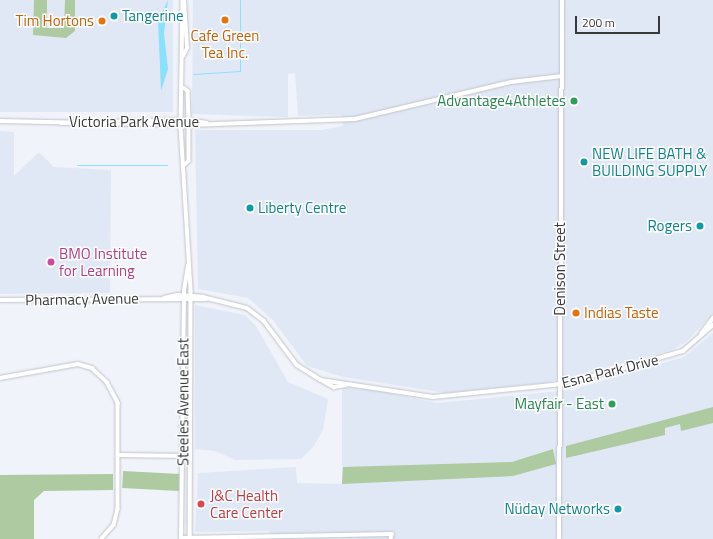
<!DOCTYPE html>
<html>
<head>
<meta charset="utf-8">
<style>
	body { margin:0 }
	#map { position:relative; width:713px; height:539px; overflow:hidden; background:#f0f3f9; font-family:"Titillium Web",sans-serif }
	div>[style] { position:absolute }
	.built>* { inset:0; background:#e1e8f5; transform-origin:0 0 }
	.green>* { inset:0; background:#adcaa1; transform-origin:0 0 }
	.water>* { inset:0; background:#8ae1fe }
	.stream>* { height:1px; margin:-0.5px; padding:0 0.5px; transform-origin:0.5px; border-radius:0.5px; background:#8ae1fe }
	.roads { filter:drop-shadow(0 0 1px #c0c4ca) drop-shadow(0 0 1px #c0c4ca) }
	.tertiary>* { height:3.5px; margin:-1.75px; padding:0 1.75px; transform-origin:1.75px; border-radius:1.75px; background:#fff }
	.secondary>* { height:3.5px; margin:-1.75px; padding:0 1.75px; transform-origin:1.75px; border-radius:1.75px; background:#fff }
	.dots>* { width:11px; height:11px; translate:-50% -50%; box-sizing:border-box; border:2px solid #fff; border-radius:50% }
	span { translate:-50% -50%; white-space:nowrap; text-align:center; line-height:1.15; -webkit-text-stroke:3px #fff; paint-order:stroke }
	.culture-label { font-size:15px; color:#0d838f }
	.left { translate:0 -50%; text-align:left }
	.right { translate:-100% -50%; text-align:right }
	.food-label { font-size:15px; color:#c56008 }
	.leisure-label { font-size:15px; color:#27864d }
	.street-label { font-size:15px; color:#38393b }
	.hotel-label { font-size:15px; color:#b23c85 }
	.health-label { font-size:15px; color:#be3a42 }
	.scale { position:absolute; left:575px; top:16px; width:85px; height:18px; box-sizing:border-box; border:2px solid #38393b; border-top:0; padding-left:5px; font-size:12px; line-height:14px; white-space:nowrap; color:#38393b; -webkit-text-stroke:3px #fff; paint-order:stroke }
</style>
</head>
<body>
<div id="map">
	<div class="built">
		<div style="left:0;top:0;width:173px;height:112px"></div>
		<div style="clip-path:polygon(193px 0,713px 0,713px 314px,686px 342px,672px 350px,545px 383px,446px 393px,343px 377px,307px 366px,273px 320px,248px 298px,198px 289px,195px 130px,322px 130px,343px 126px,342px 115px,298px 116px,295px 73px,288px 74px,288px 117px,192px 114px)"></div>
		<div style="clip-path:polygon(0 131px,14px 132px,14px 176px,39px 152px,54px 167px,111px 170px,110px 293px,0 294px)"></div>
		<div style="clip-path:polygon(195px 305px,245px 315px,256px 326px,288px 382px,328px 399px,323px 429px,314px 446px,301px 459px,235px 460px,215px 451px,195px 449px)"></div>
		<div style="clip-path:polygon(713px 333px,713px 539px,271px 539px,269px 531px,195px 532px,198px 473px,296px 467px,297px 483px,342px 484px,342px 388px,371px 389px,437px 403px,571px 390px,684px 357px)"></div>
	</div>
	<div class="green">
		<div style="clip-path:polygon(34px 0,47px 0,47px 28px,64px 28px,65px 0,75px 0,75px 31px,66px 38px,33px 35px)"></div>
		<div style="clip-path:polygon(713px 407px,713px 423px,681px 431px,680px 424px,665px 428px,665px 435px,566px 458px,566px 446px)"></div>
		<div style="clip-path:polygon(553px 449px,556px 464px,513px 476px,342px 484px,343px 467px,512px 462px)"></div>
		<div style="clip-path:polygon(113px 474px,113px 490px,44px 491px,34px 500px,34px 539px,0 539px,0 475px)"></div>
		<div style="left:180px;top:474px;width:17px;height:57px;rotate:93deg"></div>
	</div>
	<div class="water">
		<div style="clip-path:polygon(168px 0,164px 33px,168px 69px,161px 91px,158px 21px)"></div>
	</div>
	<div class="stream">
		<div style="left:193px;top:74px;width:47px;rotate:-3.7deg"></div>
		<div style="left:240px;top:71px;width:71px;rotate:-90deg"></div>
		<div style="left:77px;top:165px;width:90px"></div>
	</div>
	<div class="roads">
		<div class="tertiary">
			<div style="left:188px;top:120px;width:19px;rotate:9deg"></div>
			<div style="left:189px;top:125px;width:166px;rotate:-2.1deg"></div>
			<div style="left:355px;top:119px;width:160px;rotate:-13.3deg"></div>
			<div style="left:511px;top:82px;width:51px;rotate:-6.7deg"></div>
			<div style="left:164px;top:298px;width:13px;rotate:-13deg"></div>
			<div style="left:177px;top:295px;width:26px;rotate:4deg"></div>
			<div style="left:203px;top:297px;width:45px;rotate:14deg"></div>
			<div style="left:247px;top:308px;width:21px;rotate:37deg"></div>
			<div style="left:264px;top:321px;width:55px;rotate:53.1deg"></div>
			<div style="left:297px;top:365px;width:28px;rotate:32deg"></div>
			<div style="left:321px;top:380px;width:113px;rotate:8.6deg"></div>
			<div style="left:433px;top:397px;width:122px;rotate:-5.7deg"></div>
			<div style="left:554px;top:385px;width:65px;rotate:-13.4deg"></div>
			<div style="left:617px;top:370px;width:69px;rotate:-16.1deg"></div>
			<div style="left:683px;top:351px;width:40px;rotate:-41deg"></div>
			<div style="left:0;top:300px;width:206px;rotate:-0.3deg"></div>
			<div style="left:701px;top:334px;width:20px;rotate:-53deg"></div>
			<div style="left:0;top:378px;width:79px;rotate:-10.2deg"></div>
			<div style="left:78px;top:364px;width:15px;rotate:16deg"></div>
			<div style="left:92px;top:368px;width:21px;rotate:43deg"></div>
			<div style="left:107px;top:382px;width:24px;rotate:62deg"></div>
			<div style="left:118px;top:403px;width:106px;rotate:90deg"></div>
			<div style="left:118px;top:509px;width:16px;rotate:104deg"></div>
			<div style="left:114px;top:525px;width:18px;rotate:131deg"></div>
			<div style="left:323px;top:381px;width:13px;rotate:29deg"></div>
			<div style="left:334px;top:387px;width:12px;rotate:-9deg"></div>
			<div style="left:118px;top:455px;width:72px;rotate:0.8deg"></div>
			<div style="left:559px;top:539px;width:539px;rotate:-89.68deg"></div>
		</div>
		<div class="secondary">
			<div style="left:183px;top:0;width:126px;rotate:90.9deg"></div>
			<div style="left:181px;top:126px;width:165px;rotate:86.5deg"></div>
			<div style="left:191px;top:291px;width:248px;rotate:90.2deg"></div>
			<div style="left:183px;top:56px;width:9px;rotate:-63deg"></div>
			<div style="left:187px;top:48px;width:48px;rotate:-93.6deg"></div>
			<div style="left:184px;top:88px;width:5px;rotate:37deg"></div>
			<div style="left:188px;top:91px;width:34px;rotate:88deg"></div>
			<div style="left:189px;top:125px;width:36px;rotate:90deg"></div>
			<div style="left:189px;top:161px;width:6px;rotate:135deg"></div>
			<div style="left:0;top:121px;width:189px;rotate:1.2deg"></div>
			<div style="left:61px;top:123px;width:127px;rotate:-1.4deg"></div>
			<div style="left:182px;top:538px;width:210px;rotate:-1.1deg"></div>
			<div style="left:392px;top:534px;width:5px;rotate:101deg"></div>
			<div style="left:181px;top:539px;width:248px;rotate:-89.3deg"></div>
			<div style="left:184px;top:291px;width:25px;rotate:-81deg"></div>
		</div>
	</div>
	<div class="dots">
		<div style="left:114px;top:16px;background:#0f9aa8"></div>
		<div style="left:225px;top:20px;background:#e8710a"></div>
		<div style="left:102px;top:21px;background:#e8710a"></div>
		<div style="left:574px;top:101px;background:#2e9e5b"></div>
		<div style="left:584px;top:162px;background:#0f9aa8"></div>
		<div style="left:250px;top:208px;background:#0f9aa8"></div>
		<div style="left:700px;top:226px;background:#0f9aa8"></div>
		<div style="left:51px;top:262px;background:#d1479c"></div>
		<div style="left:576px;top:313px;background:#e8710a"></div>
		<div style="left:612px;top:404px;background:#2e9e5b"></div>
		<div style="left:201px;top:504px;background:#e0444e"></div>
		<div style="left:618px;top:509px;background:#0f9aa8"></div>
	</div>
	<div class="culture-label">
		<span class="left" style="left:122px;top:16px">Tangerine</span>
		<span class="left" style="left:592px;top:162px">NEW LIFE BATH &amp;<br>BUILDING SUPPLY</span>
		<span class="left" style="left:258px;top:208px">Liberty Centre</span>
		<span class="right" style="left:692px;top:226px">Rogers</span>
		<span class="right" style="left:610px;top:509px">Nüday Networks</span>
	</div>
	<div class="food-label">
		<span class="right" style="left:94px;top:21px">Tim Hortons</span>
		<span style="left:225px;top:44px">Cafe Green<br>Tea Inc.</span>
		<span class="left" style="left:584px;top:313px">Indias Taste</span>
	</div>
	<div class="leisure-label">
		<span class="right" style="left:566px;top:101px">Advantage4Athletes</span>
		<span class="right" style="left:604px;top:404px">Mayfair - East</span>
	</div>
	<div class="street-label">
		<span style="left:134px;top:122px">Victoria Park Avenue</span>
		<span style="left:560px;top:269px;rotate:-90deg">Denison Street</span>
		<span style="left:82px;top:299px;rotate:-1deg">Pharmacy Avenue</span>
		<span style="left:610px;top:371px;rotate:-14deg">Esna Park Drive</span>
		<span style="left:183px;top:402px;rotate:-90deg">Steeles Avenue East</span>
	</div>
	<div class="hotel-label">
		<span class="left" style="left:59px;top:262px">BMO Institute<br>for Learning</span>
	</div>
	<div class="health-label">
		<span class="left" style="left:210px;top:504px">J&amp;C Health<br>Care Center</span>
	</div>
	<div class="scale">200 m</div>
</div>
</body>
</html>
